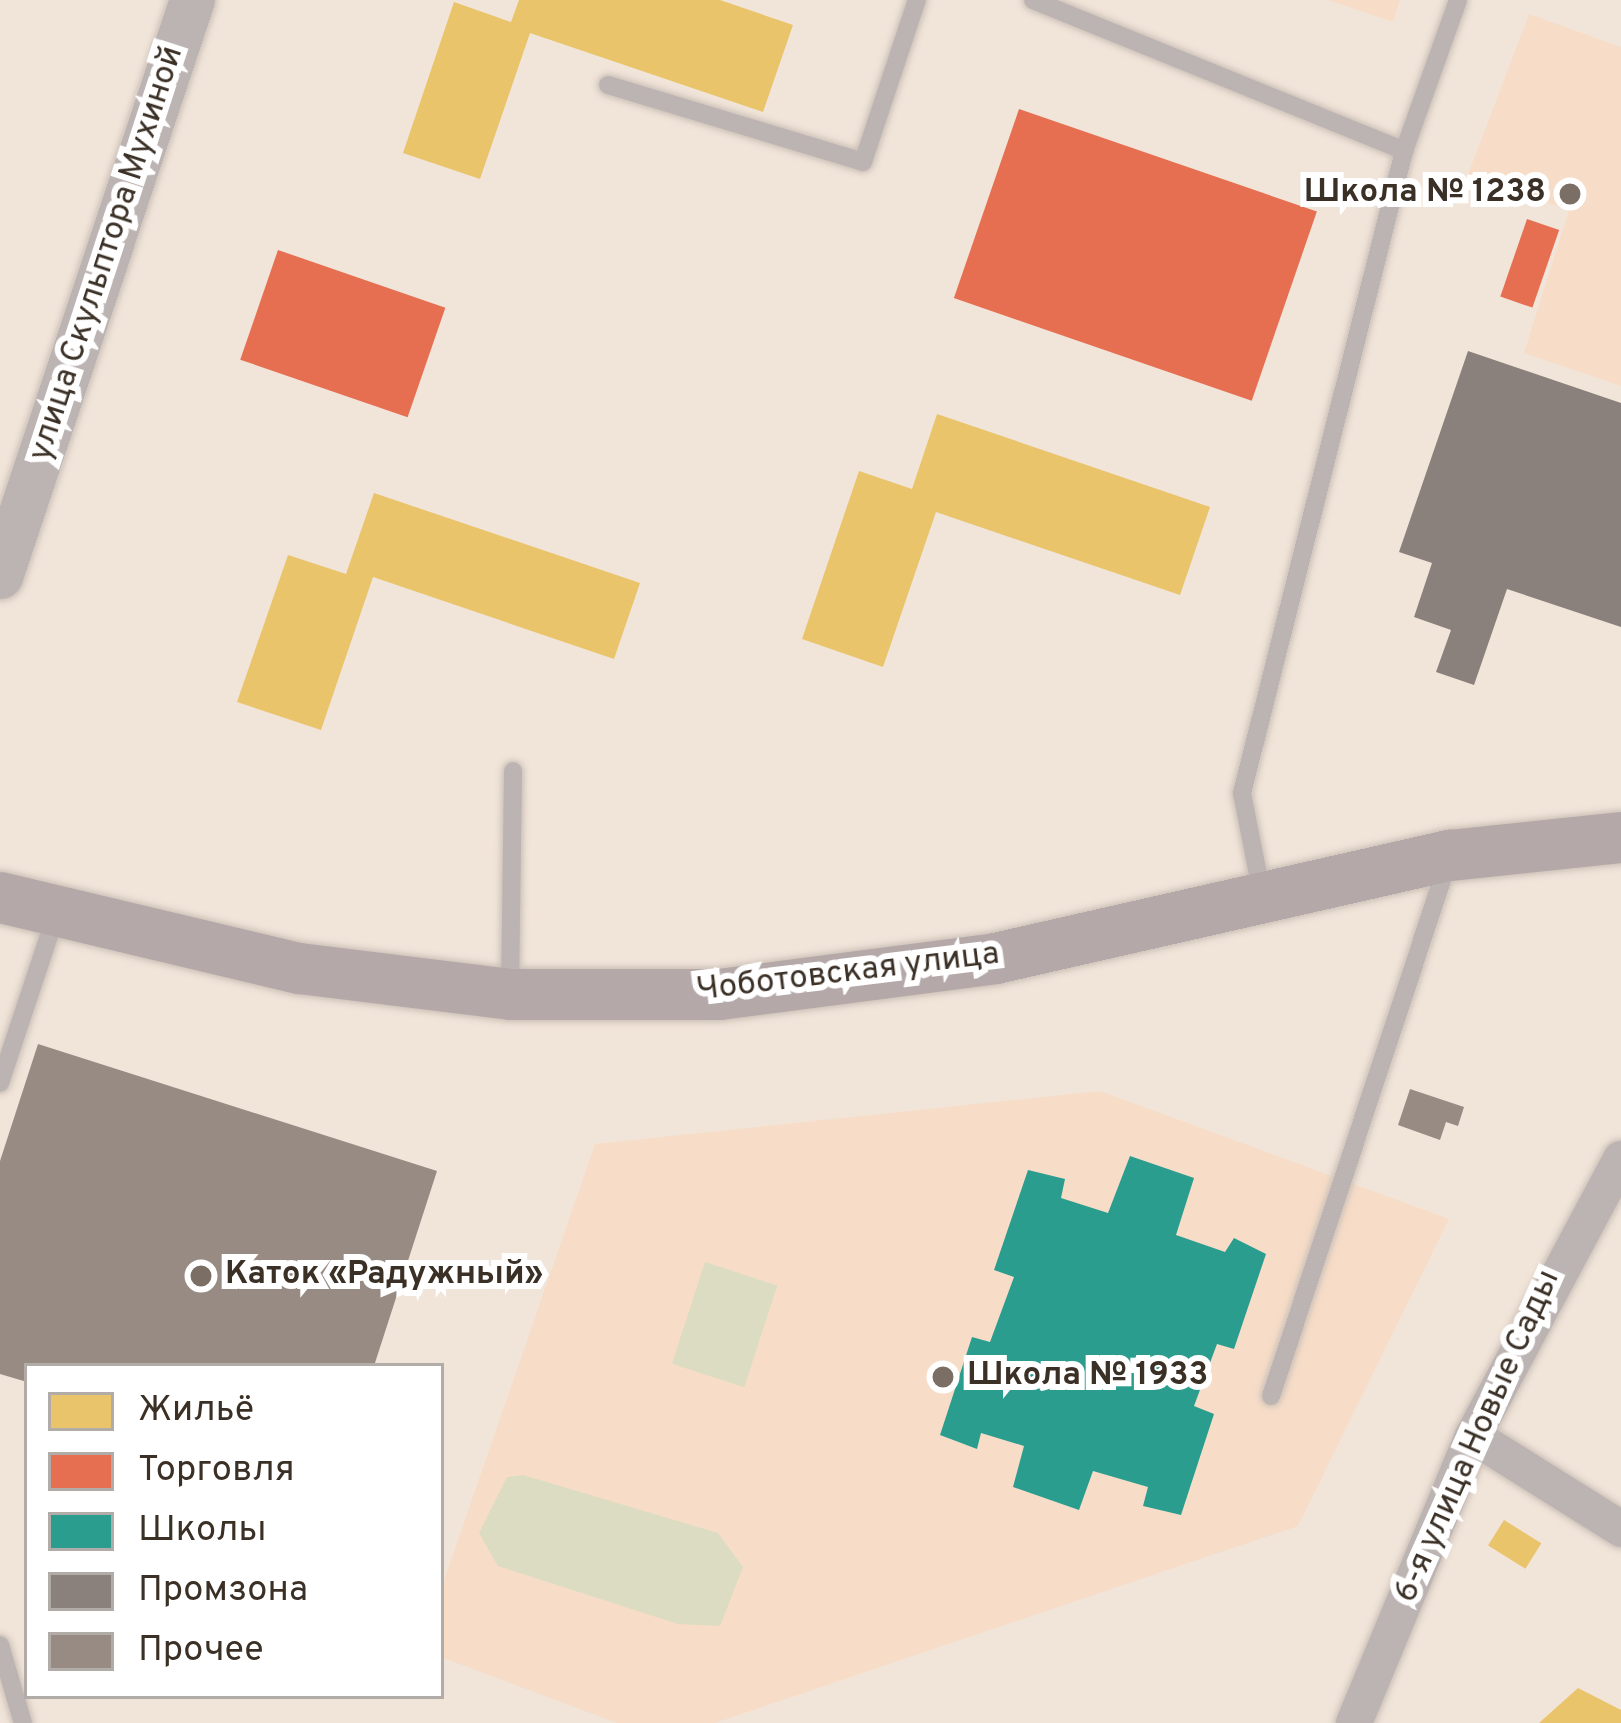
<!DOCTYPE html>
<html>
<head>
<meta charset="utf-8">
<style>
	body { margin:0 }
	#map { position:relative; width:1621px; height:1723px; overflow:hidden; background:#f1e4d9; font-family:Overpass,sans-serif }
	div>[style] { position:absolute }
	.built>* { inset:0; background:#f7ddc8 }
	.green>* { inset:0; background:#dbdcc1; transform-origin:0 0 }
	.homes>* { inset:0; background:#e9c46a; transform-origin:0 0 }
	.shops>* { inset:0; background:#e76f51; transform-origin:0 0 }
	.schools>* { inset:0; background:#2a9d8f }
	.industry>* { inset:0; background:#8a817c }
	.building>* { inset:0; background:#988b83 }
	.roads { filter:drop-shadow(0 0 3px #cbc0b7) drop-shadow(0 0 3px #cbc0b7) }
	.service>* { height:18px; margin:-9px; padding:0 9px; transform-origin:9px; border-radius:9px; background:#bcb4b2 }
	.minor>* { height:36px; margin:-18px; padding:0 18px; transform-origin:18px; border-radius:18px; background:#bcb4b2 }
	.tertiary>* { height:45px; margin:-22.5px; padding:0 22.5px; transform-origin:22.5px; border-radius:22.5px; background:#bcb4b2 }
	.secondary>* { height:51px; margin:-25.5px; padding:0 25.5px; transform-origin:25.5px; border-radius:25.5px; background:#b4a8a8 }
	.dots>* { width:33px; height:33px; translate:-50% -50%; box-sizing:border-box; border:6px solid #fff; border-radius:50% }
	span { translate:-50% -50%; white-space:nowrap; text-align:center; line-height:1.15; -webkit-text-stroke:12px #fff; paint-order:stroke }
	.poi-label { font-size:33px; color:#3b3026; font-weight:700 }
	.right { translate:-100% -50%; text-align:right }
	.left { translate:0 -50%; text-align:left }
	.street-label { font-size:33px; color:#3b3026 }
	.legend { position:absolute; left:24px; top:1363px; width:420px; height:336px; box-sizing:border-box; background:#fff; border:3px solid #b1aca8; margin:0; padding:15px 21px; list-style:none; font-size:36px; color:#3b3026 }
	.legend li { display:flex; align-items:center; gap:24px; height:60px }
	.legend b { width:60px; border:3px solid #b1aca8 }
</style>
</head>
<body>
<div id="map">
	<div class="built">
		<div style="clip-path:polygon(1328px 0,1400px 0,1393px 22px)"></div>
		<div style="clip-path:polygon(1529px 14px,1621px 47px,1621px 386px,1524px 353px,1569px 210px,1467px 177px)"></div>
		<div style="clip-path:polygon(1100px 1091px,1449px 1219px,1298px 1526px,715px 1723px,617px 1723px,441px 1657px,441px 1589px,595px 1144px)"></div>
	</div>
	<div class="green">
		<div style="left:705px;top:1262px;width:76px;height:107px;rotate:18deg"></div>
		<div style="clip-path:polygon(523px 1475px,718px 1533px,743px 1567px,720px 1626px,678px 1624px,498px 1566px,479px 1533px,507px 1477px)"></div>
	</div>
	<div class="homes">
		<div style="clip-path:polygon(519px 0,720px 0,793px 25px,763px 112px,530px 33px,480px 179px,403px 153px,454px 2px,511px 22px)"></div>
		<div style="clip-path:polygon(937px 414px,1210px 507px,1180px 595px,936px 512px,883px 667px,802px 639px,859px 471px,912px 489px)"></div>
		<div style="clip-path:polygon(374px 493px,640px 583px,614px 659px,373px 577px,321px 730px,237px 702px,288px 555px,346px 574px)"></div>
		<div style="left:1504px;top:1520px;width:44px;height:30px;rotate:32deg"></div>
		<div style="clip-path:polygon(1578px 1688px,1621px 1710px,1621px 1723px,1539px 1723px)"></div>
	</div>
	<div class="shops">
		<div style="left:1019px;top:109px;width:315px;height:200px;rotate:19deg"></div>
		<div style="left:1527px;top:219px;width:34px;height:82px;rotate:19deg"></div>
		<div style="left:278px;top:250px;width:177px;height:116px;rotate:19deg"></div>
	</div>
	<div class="schools">
		<div style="clip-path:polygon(1130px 1156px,1194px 1178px,1176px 1235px,1225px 1252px,1234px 1238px,1266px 1254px,1234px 1349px,1217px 1344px,1194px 1406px,1214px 1414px,1181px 1515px,1143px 1506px,1148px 1487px,1093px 1471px,1079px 1510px,1013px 1487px,1024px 1446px,981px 1433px,977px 1449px,940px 1435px,972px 1337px,990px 1342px,1014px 1277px,994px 1270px,1028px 1170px,1065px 1179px,1061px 1198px,1108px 1213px)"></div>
	</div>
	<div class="industry">
		<div style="clip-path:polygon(1468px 351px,1621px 403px,1621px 627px,1507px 589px,1474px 685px,1436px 672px,1451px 630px,1414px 617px,1432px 563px,1399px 552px)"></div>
	</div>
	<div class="building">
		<div style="clip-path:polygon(38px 1044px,437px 1171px,374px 1366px,27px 1366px,27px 1382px,0 1374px,0 1161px)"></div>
		<div style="clip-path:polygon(1410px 1089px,1464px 1107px,1458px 1126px,1446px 1122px,1440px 1140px,1398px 1125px)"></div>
	</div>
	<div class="roads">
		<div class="service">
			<div style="left:1033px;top:0;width:401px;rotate:22.1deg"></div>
			<div style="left:608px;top:85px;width:266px;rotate:16.8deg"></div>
			<div style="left:863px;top:162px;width:171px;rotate:-71.6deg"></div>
			<div style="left:1262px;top:895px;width:104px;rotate:-101.1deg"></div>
			<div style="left:1242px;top:793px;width:662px;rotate:-75.84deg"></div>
			<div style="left:1404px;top:151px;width:160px;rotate:-70.3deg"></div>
			<div style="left:510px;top:989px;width:218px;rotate:-89.2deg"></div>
			<div style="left:0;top:1083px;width:180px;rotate:-71.6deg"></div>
			<div style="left:1271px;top:1396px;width:559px;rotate:-71.66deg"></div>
			<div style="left:0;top:1645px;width:81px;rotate:73.6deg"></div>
		</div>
		<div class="minor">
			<div style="left:1473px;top:1436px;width:175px;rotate:32.1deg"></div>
			<div style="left:1354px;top:1723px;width:311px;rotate:-67.5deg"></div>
			<div style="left:1473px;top:1436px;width:314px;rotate:-61.9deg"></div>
		</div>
		<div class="tertiary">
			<div style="left:0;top:576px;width:607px;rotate:-71.57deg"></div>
		</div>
		<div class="secondary">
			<div style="left:0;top:897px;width:307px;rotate:13.4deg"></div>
			<div style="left:299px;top:968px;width:213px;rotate:7deg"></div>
			<div style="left:510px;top:994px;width:209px"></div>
			<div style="left:719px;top:994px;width:278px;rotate:-7.4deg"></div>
			<div style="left:995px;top:958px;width:467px;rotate:-12.8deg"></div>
			<div style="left:1450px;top:855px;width:172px;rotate:-6deg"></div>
		</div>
	</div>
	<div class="dots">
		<div style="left:1570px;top:194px;background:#7b6f65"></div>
		<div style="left:201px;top:1276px;background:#7b6f65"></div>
		<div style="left:943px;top:1377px;background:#7b6f65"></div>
	</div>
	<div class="poi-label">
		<span class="right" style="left:1546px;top:194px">Школа № 1238</span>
		<span class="left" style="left:225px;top:1276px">Каток «Радужный»</span>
		<span class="left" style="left:967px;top:1377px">Школа № 1933</span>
	</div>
	<div class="street-label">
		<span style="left:108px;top:254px;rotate:-72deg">улица Скульптора Мухиной</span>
		<span style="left:848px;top:974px;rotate:-7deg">Чоботовская улица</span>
		<span style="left:1479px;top:1437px;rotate:-66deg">6-я улица Новые Сады</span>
	</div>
	<ul class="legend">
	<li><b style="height:33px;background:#e9c46a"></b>Жильё</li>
	<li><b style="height:33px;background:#e76f51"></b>Торговля</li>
	<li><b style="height:33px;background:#2a9d8f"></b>Школы</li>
	<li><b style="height:33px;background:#8a817c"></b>Промзона</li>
	<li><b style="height:33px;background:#988b83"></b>Прочее</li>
	</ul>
</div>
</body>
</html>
